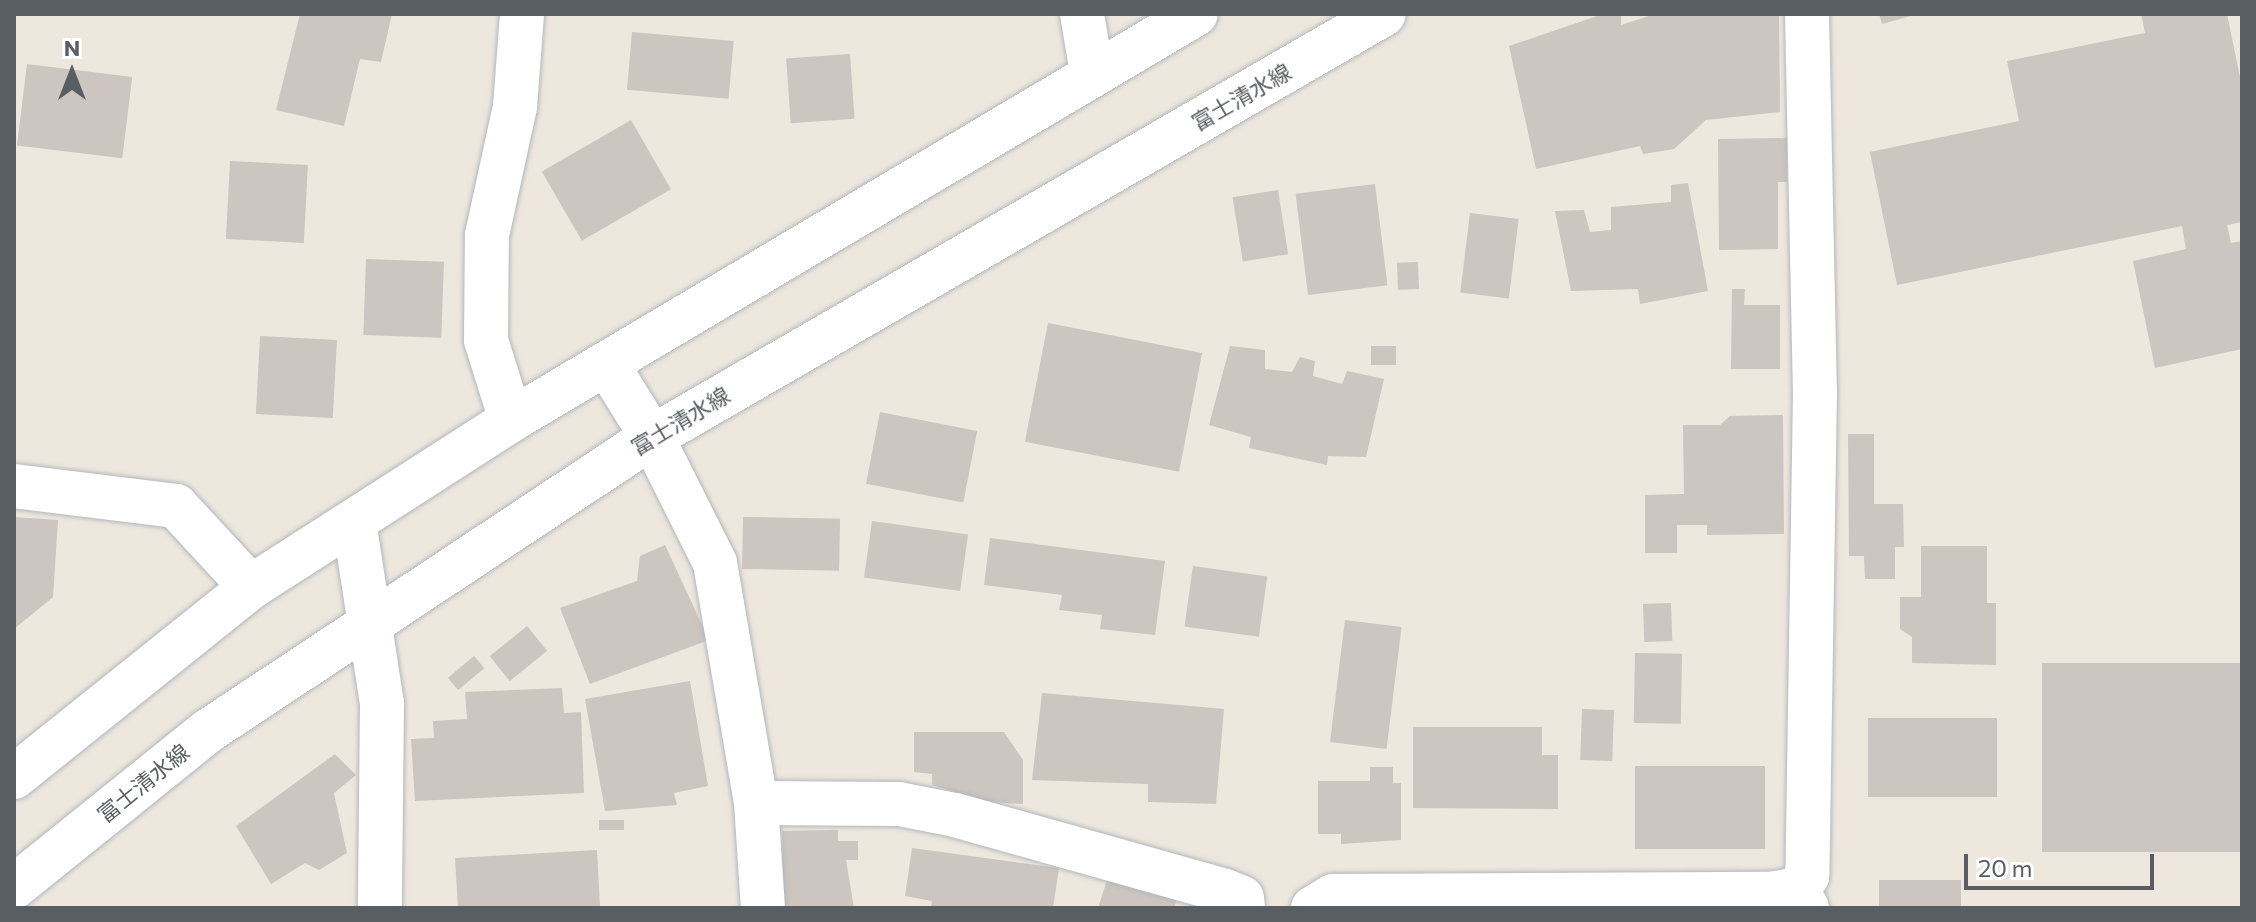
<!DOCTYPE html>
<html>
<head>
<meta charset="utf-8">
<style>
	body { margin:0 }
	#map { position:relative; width:2256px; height:922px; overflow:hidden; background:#ede7de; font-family:Commissioner,"Noto Sans JP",sans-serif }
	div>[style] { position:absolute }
	.building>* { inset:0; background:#ccc5c0; transform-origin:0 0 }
	.roads { filter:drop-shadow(0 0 2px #b2b7bb) drop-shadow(0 0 2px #b2b7bb) }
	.street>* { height:44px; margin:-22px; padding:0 22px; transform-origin:22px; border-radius:22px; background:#fff }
	.secondary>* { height:44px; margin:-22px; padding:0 22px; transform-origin:22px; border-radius:22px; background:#fff }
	span { translate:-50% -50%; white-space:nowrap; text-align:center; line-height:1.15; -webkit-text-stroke:7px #fff; paint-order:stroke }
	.street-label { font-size:22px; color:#585e61 }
	.frame { position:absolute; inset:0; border:16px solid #585e61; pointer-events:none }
	.north { position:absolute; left:32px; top:32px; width:80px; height:80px; -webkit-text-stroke:6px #fff; paint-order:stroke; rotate:0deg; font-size:22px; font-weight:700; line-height:32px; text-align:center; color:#585e61 }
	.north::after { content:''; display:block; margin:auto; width:28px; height:36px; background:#585e61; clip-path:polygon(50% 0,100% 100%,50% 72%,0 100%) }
	.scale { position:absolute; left:1964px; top:854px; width:190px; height:36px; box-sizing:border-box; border:4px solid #585e61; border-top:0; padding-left:10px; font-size:24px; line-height:28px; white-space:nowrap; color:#585e61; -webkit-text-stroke:6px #fff; paint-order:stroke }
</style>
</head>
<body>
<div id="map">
	<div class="building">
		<div style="clip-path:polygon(300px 14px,392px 14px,381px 62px,360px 59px,344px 126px,276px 110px)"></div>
		<div style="clip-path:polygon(1603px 14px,1621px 14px,1621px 25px,1655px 14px,1779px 14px,1780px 112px,1706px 120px,1674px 149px,1643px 154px,1640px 146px,1536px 169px,1509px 46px)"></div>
		<div style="clip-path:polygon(1879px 14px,1914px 14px,1914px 15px,1882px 24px)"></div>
		<div style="clip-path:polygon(2141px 14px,2227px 14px,2242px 87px,2242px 222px,2227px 225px,2231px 243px,2242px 241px,2242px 349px,2155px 368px,2133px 261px,2186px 249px,2182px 226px,1897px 285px,1870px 152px,2019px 121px,2007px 61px,2145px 33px)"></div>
		<div style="left:632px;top:32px;width:102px;height:58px;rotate:5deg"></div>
		<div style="left:850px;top:54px;width:65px;height:64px;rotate:86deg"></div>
		<div style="left:27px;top:64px;width:106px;height:82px;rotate:7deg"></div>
		<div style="left:631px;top:120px;width:80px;height:103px;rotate:60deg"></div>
		<div style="clip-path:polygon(1787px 138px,1787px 182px,1778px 182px,1778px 249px,1719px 250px,1718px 139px)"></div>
		<div style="left:230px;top:161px;width:78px;height:78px;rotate:3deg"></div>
		<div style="clip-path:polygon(1688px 183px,1708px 291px,1640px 304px,1638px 289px,1571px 291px,1555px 211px,1584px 210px,1590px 232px,1611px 230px,1611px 207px,1671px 202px,1671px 185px)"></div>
		<div style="left:1375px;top:184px;width:102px;height:80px;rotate:83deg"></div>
		<div style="left:1278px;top:190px;width:65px;height:46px;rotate:81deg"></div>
		<div style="left:1470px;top:213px;width:49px;height:80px;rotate:7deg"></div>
		<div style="left:366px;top:259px;width:78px;height:76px;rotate:2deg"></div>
		<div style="left:1418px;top:262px;width:27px;height:21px;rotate:88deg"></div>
		<div style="clip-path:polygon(1732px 289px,1745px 289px,1744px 305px,1780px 305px,1780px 369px,1731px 369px)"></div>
		<div style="left:1048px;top:323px;width:157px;height:121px;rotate:11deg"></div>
		<div style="left:260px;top:336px;width:77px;height:78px;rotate:3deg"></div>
		<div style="clip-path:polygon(1230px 346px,1265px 350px,1265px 369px,1292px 372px,1300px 357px,1315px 361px,1313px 376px,1342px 384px,1347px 371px,1384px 379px,1366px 457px,1328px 456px,1327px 465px,1249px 448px,1251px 437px,1209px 425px)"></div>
		<div style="left:1396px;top:346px;width:19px;height:25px;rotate:90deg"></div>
		<div style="left:880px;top:412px;width:99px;height:73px;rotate:11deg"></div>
		<div style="clip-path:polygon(1783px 415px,1784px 534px,1707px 535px,1707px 525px,1677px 525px,1677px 553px,1645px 553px,1645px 495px,1684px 494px,1683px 425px,1720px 425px,1730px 416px)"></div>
		<div style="clip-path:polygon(1848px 434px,1874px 434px,1874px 504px,1903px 504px,1904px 547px,1895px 547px,1895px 579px,1865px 579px,1864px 556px,1849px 556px)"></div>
		<div style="clip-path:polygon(14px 517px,58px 520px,53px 597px,14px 629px)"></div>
		<div style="left:743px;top:517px;width:97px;height:52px;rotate:1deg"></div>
		<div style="left:872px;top:521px;width:97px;height:57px;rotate:8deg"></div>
		<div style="clip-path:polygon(990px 538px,1165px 561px,1155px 635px,1100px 629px,1102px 615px,1059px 610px,1062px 595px,984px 585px)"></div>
		<div style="clip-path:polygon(665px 545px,709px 640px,590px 684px,560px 608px,637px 581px,640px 556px)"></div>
		<div style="clip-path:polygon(1921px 546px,1987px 546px,1987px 603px,1996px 603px,1996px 665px,1912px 663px,1912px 637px,1900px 629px,1900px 597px,1921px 597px)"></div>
		<div style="left:1193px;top:566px;width:75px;height:61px;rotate:8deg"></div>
		<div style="left:1671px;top:603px;width:38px;height:28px;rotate:88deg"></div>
		<div style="left:1345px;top:620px;width:57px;height:123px;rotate:7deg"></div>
		<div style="left:527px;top:626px;width:32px;height:48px;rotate:51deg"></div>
		<div style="left:1635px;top:653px;width:47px;height:70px;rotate:1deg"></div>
		<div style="left:474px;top:656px;width:16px;height:34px;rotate:50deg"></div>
		<div style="left:2042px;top:663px;width:200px;height:189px"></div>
		<div style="clip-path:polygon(690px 681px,708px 786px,674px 793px,677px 805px,605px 811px,585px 699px)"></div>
		<div style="clip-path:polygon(562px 688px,564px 713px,581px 712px,584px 793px,415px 801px,411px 739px,434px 738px,433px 721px,467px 719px,465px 692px)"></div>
		<div style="clip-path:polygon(1042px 693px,1224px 709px,1216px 804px,1148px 802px,1148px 784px,1032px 780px)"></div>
		<div style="left:1582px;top:709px;width:32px;height:51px;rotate:2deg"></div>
		<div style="left:1997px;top:718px;width:79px;height:129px;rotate:90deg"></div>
		<div style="clip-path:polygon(1413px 727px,1542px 727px,1542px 755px,1558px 755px,1558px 809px,1413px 808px)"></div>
		<div style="clip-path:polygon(914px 732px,1004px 732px,1023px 760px,1023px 804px,989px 802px,932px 785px,932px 774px,914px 772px)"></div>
		<div style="clip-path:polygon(335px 754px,356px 775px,334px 793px,347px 853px,319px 870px,305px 863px,271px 884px,236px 826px)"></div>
		<div style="left:1635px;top:766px;width:130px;height:83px"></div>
		<div style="clip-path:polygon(1370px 767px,1393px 767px,1393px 783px,1401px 783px,1401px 840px,1341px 844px,1341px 834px,1318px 834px,1318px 781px,1370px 781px)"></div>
		<div style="left:624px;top:820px;width:10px;height:25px;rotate:90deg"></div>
		<div style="clip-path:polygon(838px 830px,838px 841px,858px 841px,858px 860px,846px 860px,854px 908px,783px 908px,782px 831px)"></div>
		<div style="clip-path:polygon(912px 848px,1059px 868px,1053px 908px,931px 908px,932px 901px,905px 896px)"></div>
		<div style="clip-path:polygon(597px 850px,600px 908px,458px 908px,455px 858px)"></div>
		<div style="clip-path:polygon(1109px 874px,1180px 890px,1174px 908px,1098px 908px)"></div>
		<div style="left:1879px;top:880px;width:82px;height:28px"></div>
	</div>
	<div class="roads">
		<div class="street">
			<div style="left:1082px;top:14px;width:60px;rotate:80.4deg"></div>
			<div style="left:1807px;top:14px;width:377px;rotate:88.8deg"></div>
			<div style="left:1815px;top:391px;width:485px;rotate:90.9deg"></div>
			<div style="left:1807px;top:876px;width:16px;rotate:128deg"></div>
			<div style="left:1797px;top:889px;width:21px;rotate:62deg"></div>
			<div style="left:608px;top:366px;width:84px;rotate:58.2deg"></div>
			<div style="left:652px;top:437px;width:141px;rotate:63.4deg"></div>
			<div style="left:715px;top:563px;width:243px;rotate:80.3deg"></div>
			<div style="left:756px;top:803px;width:105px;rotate:86.2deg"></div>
			<div style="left:511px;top:420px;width:84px;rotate:-107.4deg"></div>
			<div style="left:486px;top:340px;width:105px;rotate:-89.5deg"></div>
			<div style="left:487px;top:235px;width:131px;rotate:-77.7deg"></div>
			<div style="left:515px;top:107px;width:93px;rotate:-85.7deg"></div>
			<div style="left:14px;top:486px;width:163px;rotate:7deg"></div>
			<div style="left:176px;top:506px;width:110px;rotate:47.2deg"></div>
			<div style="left:354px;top:521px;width:184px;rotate:81.3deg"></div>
			<div style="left:382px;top:703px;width:205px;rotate:90.6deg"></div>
			<div style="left:756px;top:803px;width:143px;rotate:0.4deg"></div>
			<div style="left:899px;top:804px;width:57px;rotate:11.1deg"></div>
			<div style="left:955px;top:815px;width:280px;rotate:15.7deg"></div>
			<div style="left:1225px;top:891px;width:18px;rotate:22deg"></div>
			<div style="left:1242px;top:898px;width:10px;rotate:84deg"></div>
			<div style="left:1313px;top:908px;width:23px;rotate:-31deg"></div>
			<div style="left:1333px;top:896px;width:437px;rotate:-0.3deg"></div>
			<div style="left:1770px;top:894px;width:27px;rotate:-10deg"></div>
		</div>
		<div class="secondary">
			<div style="left:14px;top:777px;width:304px;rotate:-38.7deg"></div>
			<div style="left:251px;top:587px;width:309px;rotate:-32.7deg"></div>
			<div style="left:511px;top:420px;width:796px;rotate:-30.66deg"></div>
			<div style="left:14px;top:887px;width:249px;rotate:-38.8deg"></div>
			<div style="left:208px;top:731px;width:533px;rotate:-33.51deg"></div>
			<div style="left:652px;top:437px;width:845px;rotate:-30.02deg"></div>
		</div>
	</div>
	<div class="street-label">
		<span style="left:1241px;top:97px;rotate:-30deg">富士清水線</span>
		<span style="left:680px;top:421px;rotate:-31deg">富士清水線</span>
		<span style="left:143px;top:783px;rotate:-39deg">富士清水線</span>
	</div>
	<div class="frame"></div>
	<div class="north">N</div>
	<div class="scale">20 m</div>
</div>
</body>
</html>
